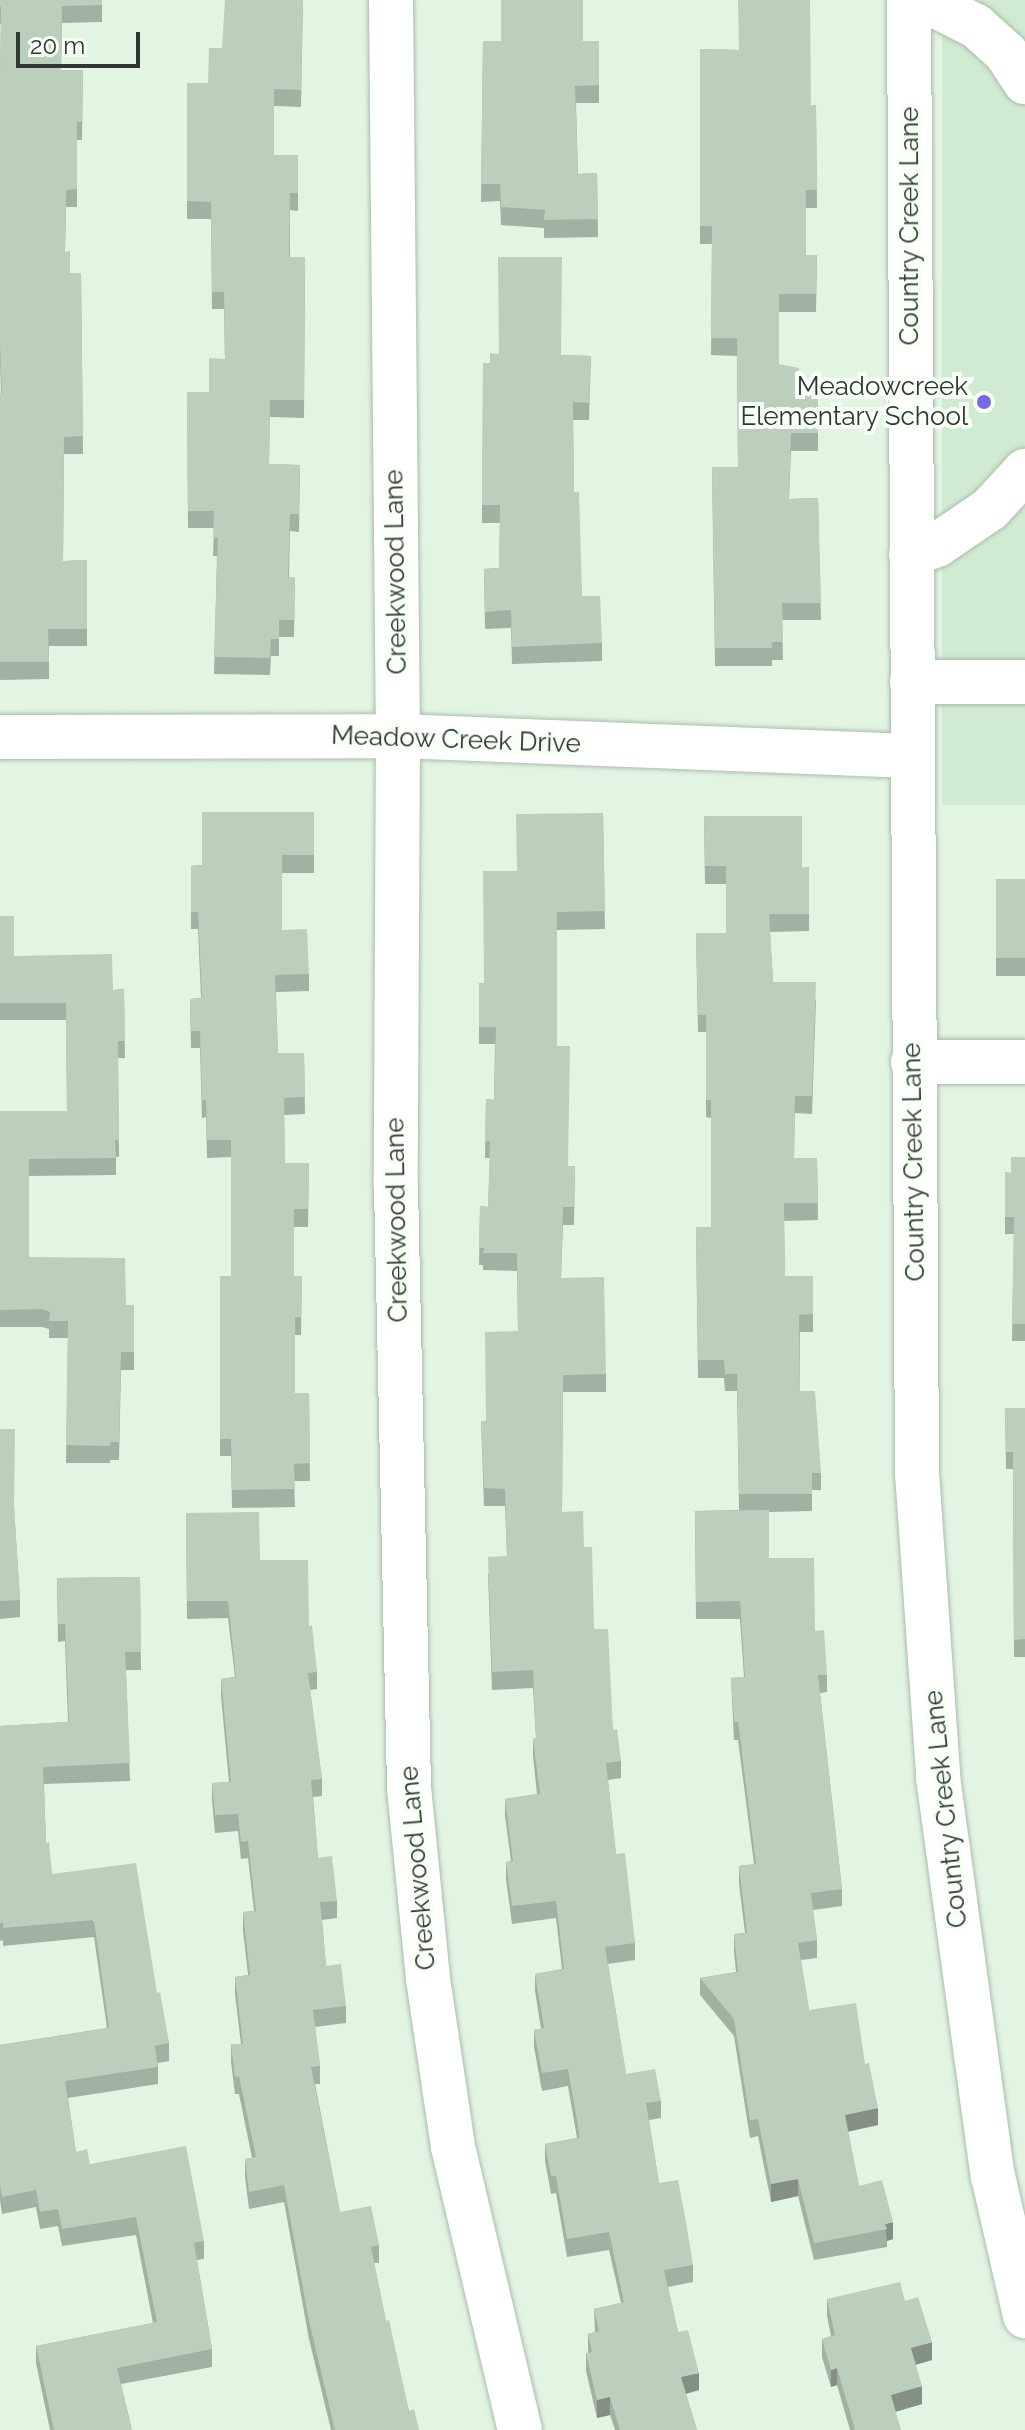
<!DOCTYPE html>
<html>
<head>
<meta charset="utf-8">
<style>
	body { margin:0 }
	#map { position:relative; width:1025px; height:2430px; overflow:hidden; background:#e2f5e2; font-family:Raleway,sans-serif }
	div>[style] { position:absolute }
	.built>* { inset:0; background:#d1ebd2; transform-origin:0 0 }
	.roads { filter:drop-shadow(0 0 2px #aabcab) drop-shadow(0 0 2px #aabcab) }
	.minor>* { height:44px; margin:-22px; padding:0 22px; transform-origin:22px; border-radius:22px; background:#fff }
	.wall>* { inset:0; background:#a2b1a2; transform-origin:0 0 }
	.shaded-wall>* { inset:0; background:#849084 }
	.building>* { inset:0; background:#bccebc; transform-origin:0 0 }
	.dots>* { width:22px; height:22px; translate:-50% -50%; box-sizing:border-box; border:4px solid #f7fff7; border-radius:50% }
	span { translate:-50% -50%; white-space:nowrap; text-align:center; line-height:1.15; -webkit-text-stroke:8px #f7fff7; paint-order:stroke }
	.street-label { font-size:26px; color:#303730 }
	.poi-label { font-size:26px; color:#303730 }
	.right { translate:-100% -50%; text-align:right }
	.scale { position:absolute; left:16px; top:32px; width:124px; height:36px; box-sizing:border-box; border:4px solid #303730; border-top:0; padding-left:10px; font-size:24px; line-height:28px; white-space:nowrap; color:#303730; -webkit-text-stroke:6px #f7fff7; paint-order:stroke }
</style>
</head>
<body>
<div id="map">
	<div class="built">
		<div style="left:942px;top:0;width:83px;height:805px"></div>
	</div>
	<div class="roads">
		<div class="minor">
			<div style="left:391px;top:0;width:736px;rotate:89.46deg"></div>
			<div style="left:398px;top:736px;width:451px;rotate:90.3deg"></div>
			<div style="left:396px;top:1187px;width:601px;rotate:88.76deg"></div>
			<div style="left:409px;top:1788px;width:192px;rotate:84.3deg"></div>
			<div style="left:428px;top:1979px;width:170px;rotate:81.5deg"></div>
			<div style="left:453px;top:2147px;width:291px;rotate:76.7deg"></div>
			<div style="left:909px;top:0;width:1473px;rotate:89.69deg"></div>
			<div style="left:917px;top:1473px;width:305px;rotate:86deg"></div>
			<div style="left:938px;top:1777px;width:403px;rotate:82.2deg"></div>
			<div style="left:993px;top:2176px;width:144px;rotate:77.1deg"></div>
			<div style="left:924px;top:0;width:58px;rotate:26.6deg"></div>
			<div style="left:976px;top:26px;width:40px;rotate:42deg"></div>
			<div style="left:1006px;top:53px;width:35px;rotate:57deg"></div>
			<div style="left:911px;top:554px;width:28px;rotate:-19deg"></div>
			<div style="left:937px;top:545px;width:64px;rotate:-34.2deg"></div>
			<div style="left:990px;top:509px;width:52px;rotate:-47.4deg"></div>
			<div style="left:912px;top:682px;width:113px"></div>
			<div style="left:0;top:737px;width:398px;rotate:-0.1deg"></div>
			<div style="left:398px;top:736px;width:513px;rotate:2.23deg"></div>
			<div style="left:913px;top:1062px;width:112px"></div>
		</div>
	</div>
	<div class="wall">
		<div style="clip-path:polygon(0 0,102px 0,102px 22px,62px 23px,61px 70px,83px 70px,82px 140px,77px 140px,77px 207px,66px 207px,65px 252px,70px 273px,81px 273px,83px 454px,64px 454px,63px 561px,87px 560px,87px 646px,49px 646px,49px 679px,0 680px,0 393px,1px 393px,0 363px,0 73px,1px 24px,0 24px)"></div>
		<div style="clip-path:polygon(303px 0,301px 107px,274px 106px,274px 155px,298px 155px,298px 211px,290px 210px,290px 257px,305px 257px,304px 418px,270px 417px,269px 464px,300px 465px,299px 532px,290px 531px,289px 577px,295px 577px,294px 637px,279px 637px,279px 656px,271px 656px,270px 675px,214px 674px,217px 556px,213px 556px,214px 528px,188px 528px,187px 392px,209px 392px,225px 359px,224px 309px,212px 309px,211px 219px,187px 219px,187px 83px,208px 83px,222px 48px)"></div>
		<div style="clip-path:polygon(483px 41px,599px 41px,599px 103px,576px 103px,578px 174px,597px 173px,598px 237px,544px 238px,544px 228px,501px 225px,500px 201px,481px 202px)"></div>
		<div style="clip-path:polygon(700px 49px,739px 50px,811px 106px,816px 105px,817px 208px,806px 208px,806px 255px,817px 255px,816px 312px,779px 312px,779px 364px,799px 394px,818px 394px,818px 451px,791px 451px,789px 499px,818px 498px,821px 620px,782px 620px,783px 660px,772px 660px,772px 666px,715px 666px,712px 467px,738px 467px,737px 356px,711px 355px,712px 244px,700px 244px)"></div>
		<div style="clip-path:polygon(561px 355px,591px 356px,589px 420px,573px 420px,574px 492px,582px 596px,602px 643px,602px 661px,512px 664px,511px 628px,485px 629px,484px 569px,499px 568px,500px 523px,482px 523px,482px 459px,490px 363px)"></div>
		<div style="clip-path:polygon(314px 812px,314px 873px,282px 873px,282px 930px,309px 974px,309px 991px,276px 992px,278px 1053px,304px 1053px,305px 1114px,284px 1115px,285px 1163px,309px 1163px,308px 1227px,294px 1227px,294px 1276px,302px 1276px,301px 1335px,295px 1335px,295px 1393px,309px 1393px,310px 1481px,294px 1481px,295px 1507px,232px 1508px,231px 1456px,220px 1456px,220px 1276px,231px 1276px,231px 1157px,207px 1158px,206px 1117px,202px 1118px,200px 1048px,191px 1048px,190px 999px,201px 998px,198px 929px,191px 929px,191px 866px,202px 865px)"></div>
		<div style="clip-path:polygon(603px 813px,605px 929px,557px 930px,557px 1046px,568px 1166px,575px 1166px,574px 1225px,563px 1225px,561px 1278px,606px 1374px,606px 1392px,563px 1392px,562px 1512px,584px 1547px,594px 1629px,613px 1730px,621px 1761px,621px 1778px,608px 1780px,616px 1854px,635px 1943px,635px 1960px,608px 1964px,626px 2074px,661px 2101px,661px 2118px,649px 2120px,659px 2183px,693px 2265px,693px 2282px,668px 2287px,678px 2332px,699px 2390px,686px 2394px,697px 2430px,615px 2430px,610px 2415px,597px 2418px,586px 2371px,586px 2353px,588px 2353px,588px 2334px,595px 2332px,594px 2309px,621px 2303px,609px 2250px,567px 2257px,556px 2193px,551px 2194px,545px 2161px,545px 2144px,577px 2138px,568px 2086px,542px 2091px,534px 2047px,534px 2030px,541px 2029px,535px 1991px,535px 1974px,562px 1969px,556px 1918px,512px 1924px,506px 1879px,506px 1862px,511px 1861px,505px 1816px,505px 1799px,537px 1794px,533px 1756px,533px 1739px,536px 1738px,533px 1688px,492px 1690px,488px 1574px,507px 1556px,505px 1506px,484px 1506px,481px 1421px,486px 1421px,518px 1331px,517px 1271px,483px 1270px,483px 1265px,479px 1265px,480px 1206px,488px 1207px,490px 1158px,485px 1158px,486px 1099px,494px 1100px,495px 1044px,479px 1044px,479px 983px,484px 983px)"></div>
		<div style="clip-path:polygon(704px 816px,802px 868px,809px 867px,809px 931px,770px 932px,773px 982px,816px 1000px,812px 1114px,795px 1113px,794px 1158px,817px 1158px,818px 1220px,784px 1221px,785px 1276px,813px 1276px,813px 1332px,800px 1332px,800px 1391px,821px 1473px,821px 1490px,812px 1490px,812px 1511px,769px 1512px,769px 1558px,815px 1631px,827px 1675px,827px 1692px,820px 1693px,842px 1889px,842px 1906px,813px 1910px,817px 1940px,817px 1958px,801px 1960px,809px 2010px,865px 2064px,878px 2125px,848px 2132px,859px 2186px,893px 2239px,887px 2241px,887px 2247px,814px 2260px,798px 2196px,771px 2202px,758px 2136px,750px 2138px,734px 2036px,700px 1995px,700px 1978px,736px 1972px,734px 1952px,734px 1934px,745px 1933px,739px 1884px,739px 1866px,754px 1864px,738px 1740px,734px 1740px,731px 1678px,744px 1677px,740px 1619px,696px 1619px,695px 1511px,739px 1510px,737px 1391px,725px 1391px,724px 1378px,698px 1378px,696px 1227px,711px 1227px,711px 1118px,706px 1117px,706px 1032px,698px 1032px,696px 933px,726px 933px,726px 884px,705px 884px)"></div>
		<div style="left:996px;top:879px;width:29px;height:97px"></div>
		<div style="clip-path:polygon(0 916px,14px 956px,113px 990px,124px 989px,125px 1058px,118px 1058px,119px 1157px,116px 1157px,116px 1175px,29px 1176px,29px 1257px,126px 1305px,134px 1305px,134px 1370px,121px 1370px,119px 1460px,110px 1460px,110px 1463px,66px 1463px,68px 1338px,49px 1338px,49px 1329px,42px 1327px,0 1327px,0 1111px,67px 1111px,66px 1020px,0 1020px)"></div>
		<div style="clip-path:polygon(1025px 1157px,1025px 1341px,1012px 1341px,1014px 1234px,1005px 1234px,1005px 1172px,1011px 1173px)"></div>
		<div style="clip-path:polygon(1005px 1408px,1025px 1408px,1025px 1657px,1014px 1657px,1013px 1469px,1006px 1469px)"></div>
		<div style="clip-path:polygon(0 1429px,14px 1509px,20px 1600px,20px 1617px,0 1619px)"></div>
		<div style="clip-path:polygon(186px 1513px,260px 1560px,309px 1626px,317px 1672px,317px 1689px,310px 1690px,322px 1779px,322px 1796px,313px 1797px,318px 1858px,337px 1901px,337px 1918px,322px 1920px,326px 1966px,346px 2006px,346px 2023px,315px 2027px,320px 2066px,320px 2084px,315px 2084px,340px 2212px,379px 2245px,379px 2263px,374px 2263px,386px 2321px,409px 2411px,419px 2430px,331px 2430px,309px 2339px,284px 2202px,249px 2209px,245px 2177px,245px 2159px,252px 2158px,239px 2094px,235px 2094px,231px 2062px,231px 2044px,241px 2044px,235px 1994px,235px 1977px,248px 1975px,243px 1930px,243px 1912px,254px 1911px,248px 1858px,241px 1859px,238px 1831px,215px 1833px,212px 1801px,212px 1783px,229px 1782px,221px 1696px,221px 1679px,235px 1677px,228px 1618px,187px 1619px)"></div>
		<div style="clip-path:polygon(140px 1577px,141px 1670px,126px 1670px,130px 1781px,44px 1784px,46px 1843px,52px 1874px,157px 1993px,169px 2043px,169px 2061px,158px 2063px,158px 2084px,68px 2098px,76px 2152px,90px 2164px,204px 2241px,204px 2259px,197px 2260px,212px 2349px,212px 2367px,121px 2384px,132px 2430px,50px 2430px,36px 2363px,36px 2346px,153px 2323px,136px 2235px,62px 2246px,58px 2226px,40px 2229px,36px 2207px,2px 2214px,0 2200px,0 2045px,107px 2028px,94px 1937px,3px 1946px,3px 1940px,0 1941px,0 1726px,68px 1722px,65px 1641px,58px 1642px,57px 1578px)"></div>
		<div style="clip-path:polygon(827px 2299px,905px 2301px,932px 2360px,915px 2365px,922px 2404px,895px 2412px,901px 2430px,850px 2430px,837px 2385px,831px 2387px,822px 2357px,822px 2339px,831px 2336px,827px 2316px)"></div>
	</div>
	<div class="shaded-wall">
		<div style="clip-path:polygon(878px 2108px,878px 2125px,845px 2132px,845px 2115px)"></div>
		<div style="clip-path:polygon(798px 2179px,798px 2196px,771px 2202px,771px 2184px)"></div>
		<div style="clip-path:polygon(893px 2222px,893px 2239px,887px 2241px,885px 2224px)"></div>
		<div style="clip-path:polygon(932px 2342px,932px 2360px,911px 2366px,911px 2348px)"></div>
		<div style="clip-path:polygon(837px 2368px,837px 2385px,831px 2387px,831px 2370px)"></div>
		<div style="clip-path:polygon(699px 2373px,699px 2390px,681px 2395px,681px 2377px)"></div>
		<div style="clip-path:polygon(922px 2386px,922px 2404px,891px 2413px,891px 2395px)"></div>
		<div style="clip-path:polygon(610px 2397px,610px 2415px,597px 2418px,597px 2400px)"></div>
	</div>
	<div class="building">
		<div style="clip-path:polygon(0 0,102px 0,102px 5px,62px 6px,61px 70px,83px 70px,82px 122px,77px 122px,77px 189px,66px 190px,65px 252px,70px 251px,70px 273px,81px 273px,83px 436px,64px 437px,63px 561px,87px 560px,87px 629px,48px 629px,49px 662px,0 662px,0 393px,2px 393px,0 345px,0 73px,1px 7px,0 7px)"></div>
		<div style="clip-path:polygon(225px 0,303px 0,301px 90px,274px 89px,274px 155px,298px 155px,298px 193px,290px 193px,289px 257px,305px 257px,304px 400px,270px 400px,269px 464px,300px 465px,299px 514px,290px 514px,288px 577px,295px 577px,294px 620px,279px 620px,279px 639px,271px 639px,270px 658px,214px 657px,218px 538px,213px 538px,214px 511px,188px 511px,187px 392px,209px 392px,209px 358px,225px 359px,224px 292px,212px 292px,211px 202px,187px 201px,187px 83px,208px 83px,209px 48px,222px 48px)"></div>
		<div style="clip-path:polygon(501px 0,583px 0,583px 41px,599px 41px,599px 85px,575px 86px,578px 174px,597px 173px,598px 219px,544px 220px,545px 210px,501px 207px,500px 184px,481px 184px,483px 41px,501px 41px)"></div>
		<div style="clip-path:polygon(738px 0,810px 0,811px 106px,816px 105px,817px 190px,806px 190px,806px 255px,817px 255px,816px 294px,779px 294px,779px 364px,799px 368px,799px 394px,818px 394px,818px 433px,791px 433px,789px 499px,818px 498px,821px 603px,782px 603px,783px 642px,772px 642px,772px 648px,715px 648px,712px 467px,738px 467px,737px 338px,711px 338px,712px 226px,700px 226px,700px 49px,739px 50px)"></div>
		<div style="clip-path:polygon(498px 257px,562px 257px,561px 355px,591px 356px,589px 403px,573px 402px,574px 492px,579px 492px,582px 596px,600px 596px,602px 643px,512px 647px,511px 610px,485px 612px,484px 569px,499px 568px,500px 505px,482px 505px,482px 459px,483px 363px,490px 363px,490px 353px,499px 354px)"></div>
		<div style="clip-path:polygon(202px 812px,314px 812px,314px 855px,282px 855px,282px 930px,307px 929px,309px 974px,275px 975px,278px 1053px,304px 1053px,305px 1097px,284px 1098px,285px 1163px,309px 1163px,308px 1209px,294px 1209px,294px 1276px,302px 1276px,301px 1317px,295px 1317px,295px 1393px,309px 1393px,310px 1463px,294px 1464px,295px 1489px,232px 1490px,231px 1439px,220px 1439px,220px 1276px,231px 1276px,231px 1140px,207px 1140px,206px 1100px,202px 1100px,200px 1031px,191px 1031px,190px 999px,202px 998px,198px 912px,191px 912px,191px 866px,202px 865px)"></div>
		<div style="clip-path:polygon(603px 813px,605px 911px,557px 912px,557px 1046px,570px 1046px,568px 1166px,575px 1166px,574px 1207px,563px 1207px,561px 1278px,604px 1277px,606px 1374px,563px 1375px,562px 1512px,583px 1511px,584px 1547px,592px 1547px,594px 1629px,608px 1629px,613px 1730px,617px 1729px,621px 1761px,606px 1763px,616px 1854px,625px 1853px,635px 1943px,605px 1947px,626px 2074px,655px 2069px,661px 2101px,646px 2103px,659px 2183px,678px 2180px,686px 2222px,693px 2265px,664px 2270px,678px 2332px,688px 2330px,699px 2373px,681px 2377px,697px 2430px,620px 2430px,610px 2397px,597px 2400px,586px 2353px,592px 2352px,588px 2334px,599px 2331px,594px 2309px,624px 2302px,609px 2232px,567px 2239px,556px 2176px,551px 2176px,545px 2144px,580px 2138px,568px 2069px,542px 2073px,534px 2030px,544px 2028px,535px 1974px,564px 1969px,556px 1901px,512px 1906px,506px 1862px,513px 1861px,505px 1799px,540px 1794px,533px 1739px,536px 1738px,533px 1670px,492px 1672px,488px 1557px,507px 1556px,505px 1489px,484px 1488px,481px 1421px,486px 1421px,485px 1332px,518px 1331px,517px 1253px,483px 1253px,484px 1248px,479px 1248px,480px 1206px,488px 1207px,490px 1141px,485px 1141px,486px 1099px,494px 1100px,496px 1027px,479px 1027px,479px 983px,484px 983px,483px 871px,517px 871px,516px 814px)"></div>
		<div style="clip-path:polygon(704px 816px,802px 816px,802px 868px,809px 867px,809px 914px,769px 914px,773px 982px,816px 982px,812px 1096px,795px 1096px,794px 1158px,817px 1158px,818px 1203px,784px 1203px,785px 1276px,813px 1276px,813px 1314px,799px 1315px,800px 1391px,815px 1391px,821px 1473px,812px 1473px,812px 1494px,739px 1494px,737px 1374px,725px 1374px,724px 1360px,698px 1360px,696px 1227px,711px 1227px,711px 1100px,706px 1100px,706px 1015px,698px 1015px,696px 933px,726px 933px,726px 866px,705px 866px)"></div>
		<div style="left:996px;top:879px;width:29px;height:79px"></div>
		<div style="clip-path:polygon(0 916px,14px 916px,14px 956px,112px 954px,113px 990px,124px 989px,125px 1041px,118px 1041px,119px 1140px,115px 1140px,116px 1158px,29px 1159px,29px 1257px,125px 1258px,126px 1305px,134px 1305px,134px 1352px,121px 1352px,119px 1442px,110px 1442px,110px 1446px,66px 1445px,68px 1321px,49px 1321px,50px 1312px,42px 1309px,0 1310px,0 1111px,67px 1111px,66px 1003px,0 1003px)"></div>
		<div style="clip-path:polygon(1011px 1157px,1025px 1157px,1025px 1324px,1012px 1324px,1014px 1217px,1005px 1217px,1005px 1172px,1011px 1173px)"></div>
		<div style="clip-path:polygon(1005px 1408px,1025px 1408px,1025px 1639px,1014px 1640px,1013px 1452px,1006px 1452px)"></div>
		<div style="clip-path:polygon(0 1429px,15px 1429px,14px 1506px,20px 1600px,0 1601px)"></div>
		<div style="clip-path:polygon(769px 1510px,769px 1558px,814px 1558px,815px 1631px,824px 1630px,827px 1675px,818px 1675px,842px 1889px,811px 1893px,817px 1940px,798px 1943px,809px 2010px,856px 2003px,865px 2064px,869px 2063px,878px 2108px,845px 2115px,859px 2186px,882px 2180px,893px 2222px,885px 2224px,887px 2229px,814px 2243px,798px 2179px,771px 2184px,758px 2119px,750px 2120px,734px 2019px,700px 1978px,738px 1972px,734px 1934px,747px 1933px,739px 1866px,756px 1864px,738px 1722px,734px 1722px,731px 1678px,745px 1677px,740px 1601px,696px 1602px,695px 1511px)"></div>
		<div style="clip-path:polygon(259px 1512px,260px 1560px,308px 1560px,309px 1626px,312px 1625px,317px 1672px,308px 1673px,322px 1779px,311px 1780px,318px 1858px,332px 1856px,337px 1901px,320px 1902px,326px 1966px,341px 1964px,346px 2006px,313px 2010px,320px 2066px,311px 2067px,340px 2212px,371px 2206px,379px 2245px,371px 2247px,386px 2321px,389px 2320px,409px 2411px,414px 2409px,419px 2430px,335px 2430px,309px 2321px,284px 2185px,249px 2192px,245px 2159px,256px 2157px,239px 2076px,235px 2077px,231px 2044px,243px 2044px,235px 1977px,250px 1975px,243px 1912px,256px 1911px,248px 1841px,241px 1842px,238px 1814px,215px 1815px,212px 1783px,231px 1782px,221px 1679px,236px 1677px,228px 1601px,187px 1601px,186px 1513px)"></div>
		<div style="clip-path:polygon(140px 1577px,141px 1652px,125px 1652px,130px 1763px,43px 1767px,46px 1843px,49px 1842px,52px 1874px,136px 1863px,157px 1993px,160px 1992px,169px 2043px,155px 2046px,158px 2067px,65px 2081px,76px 2152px,87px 2149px,90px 2164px,186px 2146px,204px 2241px,194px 2243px,212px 2349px,117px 2368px,132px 2430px,54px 2430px,36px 2346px,157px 2322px,136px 2217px,62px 2229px,58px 2209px,40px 2212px,36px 2190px,2px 2197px,0 2183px,0 2045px,109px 2028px,94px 1920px,3px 1928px,3px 1923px,0 1923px,0 1726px,69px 1722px,65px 1624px,58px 1624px,57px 1578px)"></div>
		<div style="clip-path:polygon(900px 2282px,905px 2301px,918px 2297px,932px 2342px,911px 2348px,922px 2386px,891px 2395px,901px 2430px,853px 2430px,855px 2429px,837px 2368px,831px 2370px,822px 2339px,835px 2335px,827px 2299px)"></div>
	</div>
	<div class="dots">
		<div style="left:984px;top:402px;background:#7868e3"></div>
	</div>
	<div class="street-label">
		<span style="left:910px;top:226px;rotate:-90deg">Country Creek Lane</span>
		<span style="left:396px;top:572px;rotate:-91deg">Creekwood Lane</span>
		<span style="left:456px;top:740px;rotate:2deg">Meadow Creek Drive</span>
		<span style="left:914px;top:1162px;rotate:-91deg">Country Creek Lane</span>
		<span style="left:397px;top:1220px;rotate:-91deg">Creekwood Lane</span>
		<span style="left:946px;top:1809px;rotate:-96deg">Country Creek Lane</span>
		<span style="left:418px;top:1868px;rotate:-95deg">Creekwood Lane</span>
	</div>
	<div class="poi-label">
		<span class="right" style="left:968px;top:402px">Meadowcreek<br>Elementary School</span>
	</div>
	<div class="scale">20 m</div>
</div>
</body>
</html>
